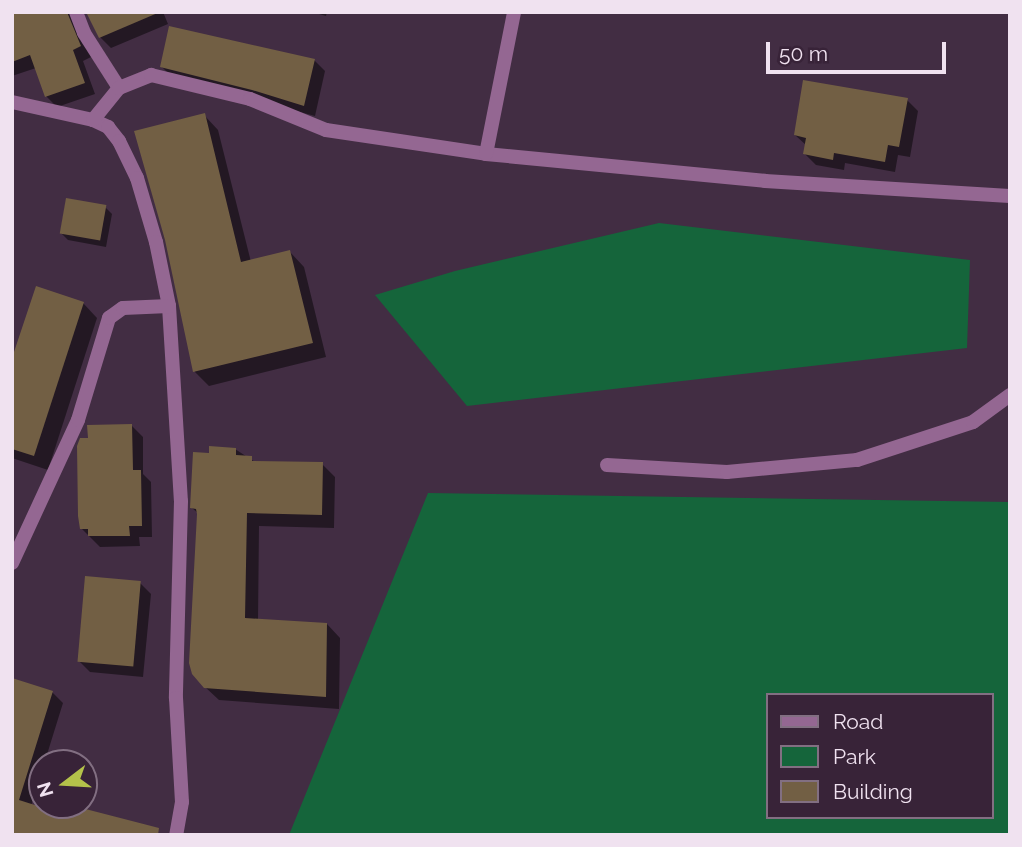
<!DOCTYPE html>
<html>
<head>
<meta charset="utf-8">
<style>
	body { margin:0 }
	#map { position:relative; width:1022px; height:847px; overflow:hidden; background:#422d43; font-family:Raleway,sans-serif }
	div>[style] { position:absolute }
	.green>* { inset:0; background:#15653b }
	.shadow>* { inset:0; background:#0007 }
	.building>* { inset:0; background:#725f44; transform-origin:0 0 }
	.street>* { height:14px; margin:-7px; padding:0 7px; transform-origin:7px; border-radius:7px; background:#946792 }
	span { translate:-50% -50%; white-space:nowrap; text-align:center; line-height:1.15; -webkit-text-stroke:7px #382338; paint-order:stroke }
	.frame { position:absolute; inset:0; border:14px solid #f0e2f0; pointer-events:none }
	.legend { position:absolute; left:766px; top:693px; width:228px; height:126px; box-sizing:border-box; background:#382338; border:2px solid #826f82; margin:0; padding:9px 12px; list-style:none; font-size:21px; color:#f0e2f0 }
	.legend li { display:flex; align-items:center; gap:14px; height:35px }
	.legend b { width:35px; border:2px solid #826f82 }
	.north { position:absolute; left:28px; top:749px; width:70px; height:70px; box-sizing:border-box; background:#382338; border:2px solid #826f82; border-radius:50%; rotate:253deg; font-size:19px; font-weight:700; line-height:28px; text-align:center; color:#f0e2f0 }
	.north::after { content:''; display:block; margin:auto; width:24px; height:32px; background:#b4c24a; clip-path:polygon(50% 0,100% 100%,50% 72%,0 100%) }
	.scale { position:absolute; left:766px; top:42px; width:180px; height:32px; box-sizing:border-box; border:4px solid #f0e2f0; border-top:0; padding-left:9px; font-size:21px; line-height:24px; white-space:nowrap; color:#f0e2f0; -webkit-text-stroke:5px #382338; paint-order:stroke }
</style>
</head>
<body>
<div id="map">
	<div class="green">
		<div style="clip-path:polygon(659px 223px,970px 260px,967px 348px,467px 406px,375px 295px,455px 271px)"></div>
		<div style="clip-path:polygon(evenodd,428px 493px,1010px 502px,1010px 835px,289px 835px,428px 493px,768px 695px,992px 695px,992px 817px,768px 817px,768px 695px)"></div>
	</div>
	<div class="shadow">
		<div style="clip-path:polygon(12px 12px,163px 12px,168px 24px,111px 48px,100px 37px,88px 13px,80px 16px,77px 28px,91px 57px,83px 61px,95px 94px,57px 107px,46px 96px,36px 68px,12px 76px)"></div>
		<div style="clip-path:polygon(312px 12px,327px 12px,326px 16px)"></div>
		<div style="clip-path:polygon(314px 60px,325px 71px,315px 116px,173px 78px,162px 67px)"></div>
		<div style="clip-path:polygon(907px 100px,918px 111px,910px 157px,898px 155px,895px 172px,845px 163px,844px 170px,816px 165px,805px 154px,807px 146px,795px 135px)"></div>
		<div style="clip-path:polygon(204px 115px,218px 130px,251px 262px,290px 252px,304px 267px,326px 357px,209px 386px,195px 372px)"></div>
		<div style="clip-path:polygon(105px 207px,112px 214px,106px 247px,68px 240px,61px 233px)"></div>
		<div style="clip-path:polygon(83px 303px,97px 318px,48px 470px,12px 458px,12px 364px)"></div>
		<div style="clip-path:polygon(132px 426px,143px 437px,143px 474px,151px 482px,152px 537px,139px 537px,140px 546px,100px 547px,82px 529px,89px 440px)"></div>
		<div style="clip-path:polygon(235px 449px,255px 462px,322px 464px,335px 477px,334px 528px,259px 526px,258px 621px,327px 624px,340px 638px,339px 709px,219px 700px,205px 687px,199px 514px,192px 508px,211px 455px)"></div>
		<div style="clip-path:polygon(140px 583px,151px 594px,143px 677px,90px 672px,79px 661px)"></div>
		<div style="clip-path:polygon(12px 680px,52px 692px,63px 703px,31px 806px,64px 816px,142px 826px,12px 835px)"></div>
	</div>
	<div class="building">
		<div style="clip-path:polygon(12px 12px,67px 12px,81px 46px,73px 50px,85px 83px,45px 97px,30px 55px,12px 62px)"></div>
		<div style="clip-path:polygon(86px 12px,160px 12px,99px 38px)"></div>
		<div style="clip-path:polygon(169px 26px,315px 59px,304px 106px,252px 90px,160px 67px)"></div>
		<div style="clip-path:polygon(803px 80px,908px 98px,899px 147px,888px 145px,885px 162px,834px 153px,833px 160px,803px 154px,806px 138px,794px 135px)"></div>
		<div style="clip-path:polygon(205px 113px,241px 262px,290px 250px,313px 343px,193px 372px,165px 240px,134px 131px)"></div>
		<div style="left:66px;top:198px;width:41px;height:36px;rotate:10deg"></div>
		<div style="clip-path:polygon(36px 286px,84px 302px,34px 456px,12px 449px,12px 358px)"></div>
		<div style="clip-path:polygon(132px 424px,133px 470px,141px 470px,142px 526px,129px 526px,130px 536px,88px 536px,88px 529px,80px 529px,78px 516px,77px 446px,80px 438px,88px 438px,87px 425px)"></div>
		<div style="clip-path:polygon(209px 446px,236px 448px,236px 455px,252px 456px,252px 461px,323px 462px,322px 515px,247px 513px,245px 618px,327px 623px,326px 697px,204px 688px,192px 674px,189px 663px,197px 514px,196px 509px,190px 508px,193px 452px,209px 453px)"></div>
		<div style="left:85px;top:576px;width:56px;height:86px;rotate:5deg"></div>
		<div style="clip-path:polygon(12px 678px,53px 691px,19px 800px,63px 814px,65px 805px,70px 805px,159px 828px,158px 835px,12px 835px)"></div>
	</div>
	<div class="street">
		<div style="left:76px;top:12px;width:22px;rotate:69deg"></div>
		<div style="left:84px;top:33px;width:65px;rotate:57.5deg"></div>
		<div style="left:12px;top:102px;width:83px;rotate:12.5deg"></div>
		<div style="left:93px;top:120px;width:17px;rotate:25deg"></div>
		<div style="left:108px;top:127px;width:18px;rotate:52deg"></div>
		<div style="left:119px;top:141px;width:41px;rotate:64.1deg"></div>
		<div style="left:137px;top:178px;width:67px;rotate:73.5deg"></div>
		<div style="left:156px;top:242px;width:65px;rotate:78.5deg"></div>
		<div style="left:169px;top:306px;width:195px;rotate:86.5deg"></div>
		<div style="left:181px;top:501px;width:197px;rotate:91.5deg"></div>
		<div style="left:176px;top:698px;width:104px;rotate:86.7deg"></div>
		<div style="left:182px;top:802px;width:34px;rotate:100deg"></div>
		<div style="left:93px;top:120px;width:41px;rotate:-50.9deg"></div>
		<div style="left:119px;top:88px;width:35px;rotate:-22deg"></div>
		<div style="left:151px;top:75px;width:102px;rotate:13.6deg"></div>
		<div style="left:250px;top:99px;width:82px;rotate:22.2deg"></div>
		<div style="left:326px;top:130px;width:162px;rotate:8.5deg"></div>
		<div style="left:486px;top:154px;width:280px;rotate:5.5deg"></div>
		<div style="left:765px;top:181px;width:245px;rotate:3.5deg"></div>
		<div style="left:486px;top:154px;width:145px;rotate:-78.8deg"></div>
		<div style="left:607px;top:465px;width:120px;rotate:3.3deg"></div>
		<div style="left:727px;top:472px;width:131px;rotate:-5.3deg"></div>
		<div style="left:857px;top:460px;width:122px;rotate:-18.1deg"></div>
		<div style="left:973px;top:422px;width:46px;rotate:-36.1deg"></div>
		<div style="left:12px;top:563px;width:157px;rotate:-65.2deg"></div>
		<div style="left:78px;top:420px;width:107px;rotate:-73.1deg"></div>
		<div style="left:109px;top:318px;width:17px;rotate:-36deg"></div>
		<div style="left:123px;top:308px;width:46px;rotate:-2.5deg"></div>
	</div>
	<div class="frame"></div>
	<ul class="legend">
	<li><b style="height:9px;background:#946792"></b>Road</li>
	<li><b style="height:19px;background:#15653b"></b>Park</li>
	<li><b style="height:19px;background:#725f44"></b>Building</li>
	</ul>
	<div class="north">N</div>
	<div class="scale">50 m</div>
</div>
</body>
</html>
